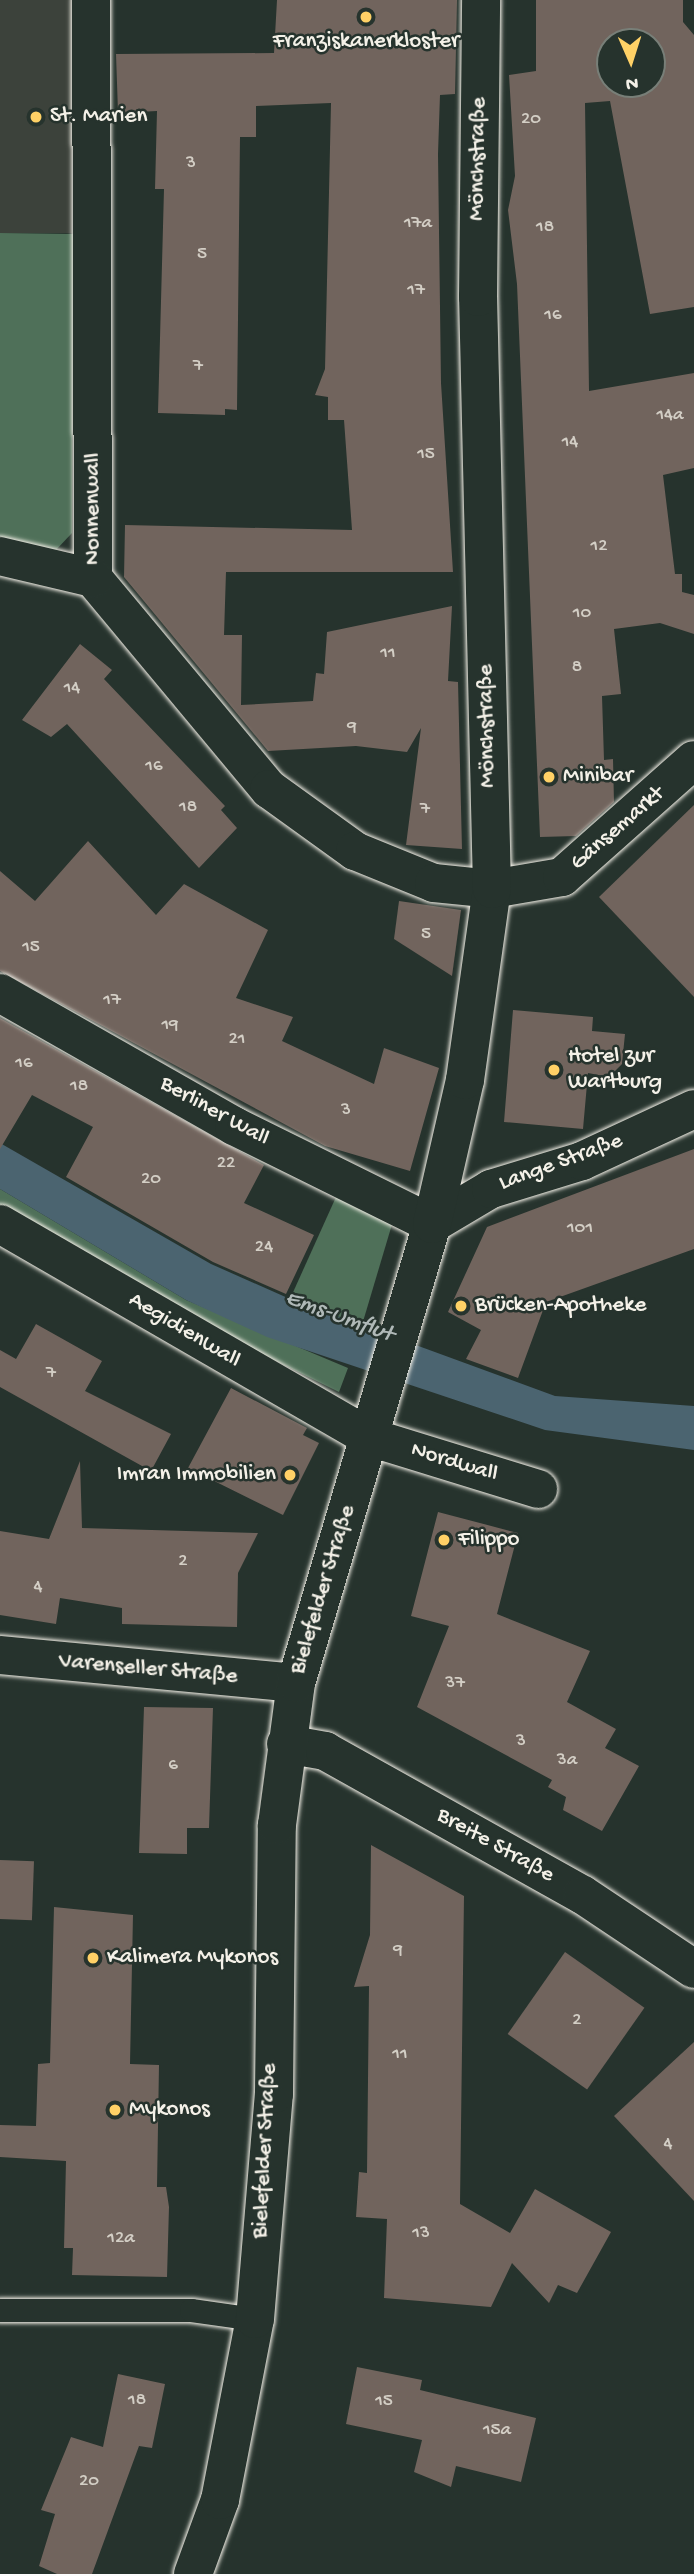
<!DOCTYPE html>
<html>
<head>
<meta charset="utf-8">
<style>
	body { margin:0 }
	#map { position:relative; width:694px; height:2574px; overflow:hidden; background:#26332d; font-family:"Gochi Hand",sans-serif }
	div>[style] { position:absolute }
	.built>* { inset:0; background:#3c423b; transform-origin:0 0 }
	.green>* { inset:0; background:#4f7059 }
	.water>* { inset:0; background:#4b6470 }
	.building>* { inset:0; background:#71645d; transform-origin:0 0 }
	.roads { filter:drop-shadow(0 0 2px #f4f1e8) drop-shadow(0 0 2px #f4f1e8) }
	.lane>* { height:23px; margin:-11.5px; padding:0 11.5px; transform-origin:11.5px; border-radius:11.5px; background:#26332d }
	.street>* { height:38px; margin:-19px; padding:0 19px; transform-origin:19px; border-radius:19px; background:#26332d }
	.secondary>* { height:38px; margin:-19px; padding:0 19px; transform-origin:19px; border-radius:19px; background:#26332d }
	.dots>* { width:19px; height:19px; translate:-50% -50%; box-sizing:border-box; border:4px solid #26332d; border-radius:50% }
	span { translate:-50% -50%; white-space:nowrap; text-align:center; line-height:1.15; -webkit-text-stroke:5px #26332d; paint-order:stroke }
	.number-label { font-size:19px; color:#d3cec5 }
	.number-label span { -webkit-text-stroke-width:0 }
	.poi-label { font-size:23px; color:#f4f1e8 }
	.left { translate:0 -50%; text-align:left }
	.right { translate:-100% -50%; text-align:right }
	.street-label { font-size:23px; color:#f4f1e8 }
	.water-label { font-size:24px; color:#b0b9b8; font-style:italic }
	.north { position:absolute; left:596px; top:28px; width:70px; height:70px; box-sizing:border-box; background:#26332d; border:2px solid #787f78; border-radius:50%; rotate:177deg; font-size:19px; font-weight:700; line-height:28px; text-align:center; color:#f4f1e8 }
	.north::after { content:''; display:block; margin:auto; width:24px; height:32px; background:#ffd166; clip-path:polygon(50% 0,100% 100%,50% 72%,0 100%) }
</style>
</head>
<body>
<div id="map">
	<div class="built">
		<div style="left:0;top:0;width:72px;height:233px"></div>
	</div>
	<div class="green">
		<div style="clip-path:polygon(0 233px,73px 234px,72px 533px,55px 551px,0 537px)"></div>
		<div style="clip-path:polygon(0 1189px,186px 1300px,348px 1368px,339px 1392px,180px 1314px,0 1212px)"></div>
		<div style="clip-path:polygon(336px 1197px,393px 1221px,362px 1325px,290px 1299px)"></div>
	</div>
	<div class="water">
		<div style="clip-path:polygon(0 1143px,211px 1264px,290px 1299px,555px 1396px,694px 1406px,694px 1450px,545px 1430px,267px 1337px,186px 1300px,0 1189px)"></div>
	</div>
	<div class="building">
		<div style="clip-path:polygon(277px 0,457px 0,455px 94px,440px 95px,438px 154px,441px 383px,453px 572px,226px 572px,224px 635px,242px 635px,241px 705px,313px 701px,316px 673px,324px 674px,327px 632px,452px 606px,448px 681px,458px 682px,462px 849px,406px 845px,421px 728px,407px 752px,356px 746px,268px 751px,124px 577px,125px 525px,352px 530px,344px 420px,328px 420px,328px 397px,315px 395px,325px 369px,331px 103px,256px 106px,256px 137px,240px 137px,237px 410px,225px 409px,225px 415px,158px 413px,164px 189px,155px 189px,157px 111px,118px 113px,116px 54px,274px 53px)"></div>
		<div style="clip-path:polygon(evenodd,536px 0,683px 0,683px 22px,694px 35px,694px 307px,650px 314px,610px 101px,585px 103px,589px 391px,694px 373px,694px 468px,663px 475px,675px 574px,682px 574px,682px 592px,694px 595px,694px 634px,660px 623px,614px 629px,621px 694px,602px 696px,604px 760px,613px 759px,614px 802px,576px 836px,540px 837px,517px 284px,508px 210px,515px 176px,509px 75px,536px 71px,536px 0,610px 42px,652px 42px,652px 84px,610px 84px,610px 42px)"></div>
		<div style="clip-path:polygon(80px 644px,112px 670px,104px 679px,225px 806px,221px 810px,237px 828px,199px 868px,67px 724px,51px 737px,22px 720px)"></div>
		<div style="clip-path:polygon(694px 805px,694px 997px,599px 897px)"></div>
		<div style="clip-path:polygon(88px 841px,156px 915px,184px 884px,268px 930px,236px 998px,293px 1017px,282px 1041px,374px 1084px,384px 1048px,439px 1068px,410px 1171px,325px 1146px,0 971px,0 871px,35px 901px)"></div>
		<div style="clip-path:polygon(399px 901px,461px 910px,452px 976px,394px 939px)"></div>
		<div style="clip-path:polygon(513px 1010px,593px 1017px,592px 1031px,625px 1034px,622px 1064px,609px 1077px,588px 1073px,583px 1129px,504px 1122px)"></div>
		<div style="clip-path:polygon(0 1018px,264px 1165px,244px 1203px,314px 1235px,286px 1294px,213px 1262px,66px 1177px,93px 1127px,32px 1095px,0 1149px)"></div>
		<div style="clip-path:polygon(694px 1149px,694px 1249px,546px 1302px,518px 1378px,466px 1359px,481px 1330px,448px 1312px,487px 1227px)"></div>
		<div style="clip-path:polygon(36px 1324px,102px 1361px,85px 1391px,171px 1434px,151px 1471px,0 1387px,0 1350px,16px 1359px)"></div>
		<div style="clip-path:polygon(231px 1388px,307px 1428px,303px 1435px,319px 1443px,283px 1515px,188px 1468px)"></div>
		<div style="clip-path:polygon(80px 1461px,82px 1528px,258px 1533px,238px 1573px,237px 1627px,122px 1624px,122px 1608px,60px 1598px,56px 1624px,0 1615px,0 1531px,49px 1539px)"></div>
		<div style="clip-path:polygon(438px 1512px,518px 1533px,497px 1614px,590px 1651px,567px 1702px,616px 1729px,605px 1748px,639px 1766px,602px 1831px,563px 1810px,566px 1797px,548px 1787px,552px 1780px,417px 1707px,449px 1626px,411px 1616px)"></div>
		<div style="clip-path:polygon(144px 1707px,213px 1708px,209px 1828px,187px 1828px,187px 1854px,139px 1853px)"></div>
		<div style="clip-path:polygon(371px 1845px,464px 1896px,460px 2204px,510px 2233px,535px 2189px,611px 2232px,577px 2293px,558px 2285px,549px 2303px,512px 2263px,491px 2307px,384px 2298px,387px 2219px,356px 2217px,359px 2172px,367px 2173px,369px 1986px,354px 1987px,370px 1935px)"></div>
		<div style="left:0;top:1860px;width:34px;height:59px;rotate:2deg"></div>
		<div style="clip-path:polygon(54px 1907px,133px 1915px,130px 2064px,159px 2065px,157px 2187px,166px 2187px,169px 2207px,167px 2277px,72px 2275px,73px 2248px,64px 2248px,66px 2161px,0 2157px,0 2125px,36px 2126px,38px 2064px,50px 2063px)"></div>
		<div style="left:565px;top:1952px;width:97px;height:100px;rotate:35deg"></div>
		<div style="clip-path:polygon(694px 2042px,694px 2201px,614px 2116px)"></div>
		<div style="clip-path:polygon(357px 2367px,422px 2380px,420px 2390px,536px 2418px,521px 2482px,456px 2466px,451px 2487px,414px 2472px,422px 2440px,346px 2424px)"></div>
		<div style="clip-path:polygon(118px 2374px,165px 2384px,152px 2448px,139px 2446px,92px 2574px,57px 2574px,39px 2566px,55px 2514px,41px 2510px,71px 2437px,103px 2447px)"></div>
	</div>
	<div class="roads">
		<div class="lane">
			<div style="left:0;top:2310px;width:191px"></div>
			<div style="left:191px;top:2310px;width:65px;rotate:8deg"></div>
		</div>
		<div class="street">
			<div style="left:91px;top:0;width:578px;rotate:89.8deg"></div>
			<div style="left:93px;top:578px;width:275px;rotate:50.2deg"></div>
			<div style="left:269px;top:789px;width:106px;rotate:35.8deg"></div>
			<div style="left:355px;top:851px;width:85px;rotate:22.1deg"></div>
			<div style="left:434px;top:883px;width:58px;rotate:5.9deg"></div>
			<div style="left:492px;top:889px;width:71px;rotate:-9.7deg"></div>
			<div style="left:562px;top:877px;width:176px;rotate:-41.6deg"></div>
			<div style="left:0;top:556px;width:96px;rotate:13.3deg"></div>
			<div style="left:0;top:993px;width:269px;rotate:29.6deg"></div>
			<div style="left:234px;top:1126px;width:221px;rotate:26.3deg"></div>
			<div style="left:0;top:1224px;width:426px;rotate:30deg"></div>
			<div style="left:369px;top:1437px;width:177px;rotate:17.1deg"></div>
			<div style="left:0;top:1655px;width:297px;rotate:5.4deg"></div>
			<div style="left:286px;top:1744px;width:40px;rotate:10deg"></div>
			<div style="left:325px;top:1751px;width:295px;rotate:29.2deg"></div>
			<div style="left:583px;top:1895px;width:133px;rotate:33.7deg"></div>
		</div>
		<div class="secondary">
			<div style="left:432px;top:1224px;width:69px;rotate:-30.7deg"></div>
			<div style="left:491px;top:1189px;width:95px;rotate:-17.1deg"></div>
			<div style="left:582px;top:1161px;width:123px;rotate:-24.9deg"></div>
			<div style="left:193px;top:2574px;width:79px;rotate:-70deg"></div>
			<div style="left:220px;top:2500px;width:184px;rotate:-79.1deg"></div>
			<div style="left:255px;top:2319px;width:226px;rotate:-85.2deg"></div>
			<div style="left:274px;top:2094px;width:269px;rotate:-89.4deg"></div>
			<div style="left:277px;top:1825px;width:143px;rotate:-82.4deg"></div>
			<div style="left:296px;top:1683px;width:479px;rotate:-73.5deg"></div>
			<div style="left:432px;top:1224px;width:148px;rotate:-77.1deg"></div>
			<div style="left:465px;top:1080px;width:193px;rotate:-82deg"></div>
			<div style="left:492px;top:889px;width:592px;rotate:-91.35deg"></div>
			<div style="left:478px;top:297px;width:297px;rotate:-89.4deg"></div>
		</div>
	</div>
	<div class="dots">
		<div style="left:366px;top:17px;background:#ffd166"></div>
		<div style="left:36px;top:117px;background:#ffd166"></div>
		<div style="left:549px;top:777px;background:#ffd166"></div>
		<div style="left:554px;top:1070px;background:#ffd166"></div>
		<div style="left:461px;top:1306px;background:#ffd166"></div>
		<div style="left:290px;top:1475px;background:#ffd166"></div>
		<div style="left:444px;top:1540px;background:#ffd166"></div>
		<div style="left:93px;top:1958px;background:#ffd166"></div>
		<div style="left:115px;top:2110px;background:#ffd166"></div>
	</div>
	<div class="number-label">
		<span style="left:531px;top:120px">20</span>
		<span style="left:191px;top:164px">3</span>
		<span style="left:418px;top:224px">17a</span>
		<span style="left:545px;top:228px">18</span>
		<span style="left:202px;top:255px">5</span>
		<span style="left:416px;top:291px">17</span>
		<span style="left:553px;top:316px">16</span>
		<span style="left:198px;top:367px">7</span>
		<span style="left:670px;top:416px">14a</span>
		<span style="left:570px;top:443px">14</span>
		<span style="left:426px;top:455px">15</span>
		<span style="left:599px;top:547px">12</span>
		<span style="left:582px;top:614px">10</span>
		<span style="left:388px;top:654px">11</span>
		<span style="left:577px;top:668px">8</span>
		<span style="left:72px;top:689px">14</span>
		<span style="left:352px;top:728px">9</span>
		<span style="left:154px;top:767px">16</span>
		<span style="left:188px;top:808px">18</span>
		<span style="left:425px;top:810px">7</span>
		<span style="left:426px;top:935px">5</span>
		<span style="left:31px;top:948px">15</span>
		<span style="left:112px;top:1001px">17</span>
		<span style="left:170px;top:1026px">19</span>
		<span style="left:237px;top:1040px">21</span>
		<span style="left:24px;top:1064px">16</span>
		<span style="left:79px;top:1087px">18</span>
		<span style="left:346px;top:1111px">3</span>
		<span style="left:226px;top:1164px">22</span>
		<span style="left:151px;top:1180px">20</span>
		<span style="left:580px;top:1229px">101</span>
		<span style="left:264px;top:1248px">24</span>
		<span style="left:51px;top:1374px">7</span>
		<span style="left:183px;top:1562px">2</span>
		<span style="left:38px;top:1588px">4</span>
		<span style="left:455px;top:1684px">37</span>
		<span style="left:521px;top:1742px">3</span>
		<span style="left:567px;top:1761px">3a</span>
		<span style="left:173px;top:1766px">6</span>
		<span style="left:398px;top:1951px">9</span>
		<span style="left:577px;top:2021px">2</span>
		<span style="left:400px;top:2055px">11</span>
		<span style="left:668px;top:2145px">4</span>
		<span style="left:421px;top:2234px">13</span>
		<span style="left:121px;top:2239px">12a</span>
		<span style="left:137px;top:2401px">18</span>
		<span style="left:384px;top:2402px">15</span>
		<span style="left:497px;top:2431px">15a</span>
		<span style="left:89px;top:2482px">20</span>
	</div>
	<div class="poi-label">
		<span style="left:366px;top:42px">Franziskanerkloster</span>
		<span class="left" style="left:50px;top:117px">St. Marien</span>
		<span class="left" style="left:563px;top:777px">Minibar</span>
		<span class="left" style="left:568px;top:1070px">Hotel zur<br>Wartburg</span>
		<span class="left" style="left:475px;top:1306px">Brücken-Apotheke</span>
		<span class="right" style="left:276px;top:1475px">Imran Immobilien</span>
		<span class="left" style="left:458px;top:1540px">Filippo</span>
		<span class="left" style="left:107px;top:1958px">Kalimera Mykonos</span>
		<span class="left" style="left:129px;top:2110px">Mykonos</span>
	</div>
	<div class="street-label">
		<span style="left:479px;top:159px;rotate:-89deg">Mönchstraße</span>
		<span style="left:94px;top:509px;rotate:-90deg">Nonnenwall</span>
		<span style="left:488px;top:726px;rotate:-91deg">Mönchstraße</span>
		<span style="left:618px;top:829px;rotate:-41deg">Gänsemarkt</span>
		<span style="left:214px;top:1112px;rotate:29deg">Berliner Wall</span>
		<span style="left:561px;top:1163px;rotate:-20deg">Lange Straße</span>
		<span style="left:184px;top:1331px;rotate:31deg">Aegidienwall</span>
		<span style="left:454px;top:1463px;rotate:17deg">Nordwall</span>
		<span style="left:324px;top:1590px;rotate:-73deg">Bielefelder Straße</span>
		<span style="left:148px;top:1670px;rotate:5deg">Varenseller Straße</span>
		<span style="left:495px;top:1846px;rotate:29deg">Breite Straße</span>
		<span style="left:266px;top:2151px;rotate:-87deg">Bielefelder Straße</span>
	</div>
	<div class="water-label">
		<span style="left:339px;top:1317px;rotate:20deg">Ems-Umflut</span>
	</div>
	<div class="north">N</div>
</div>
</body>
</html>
